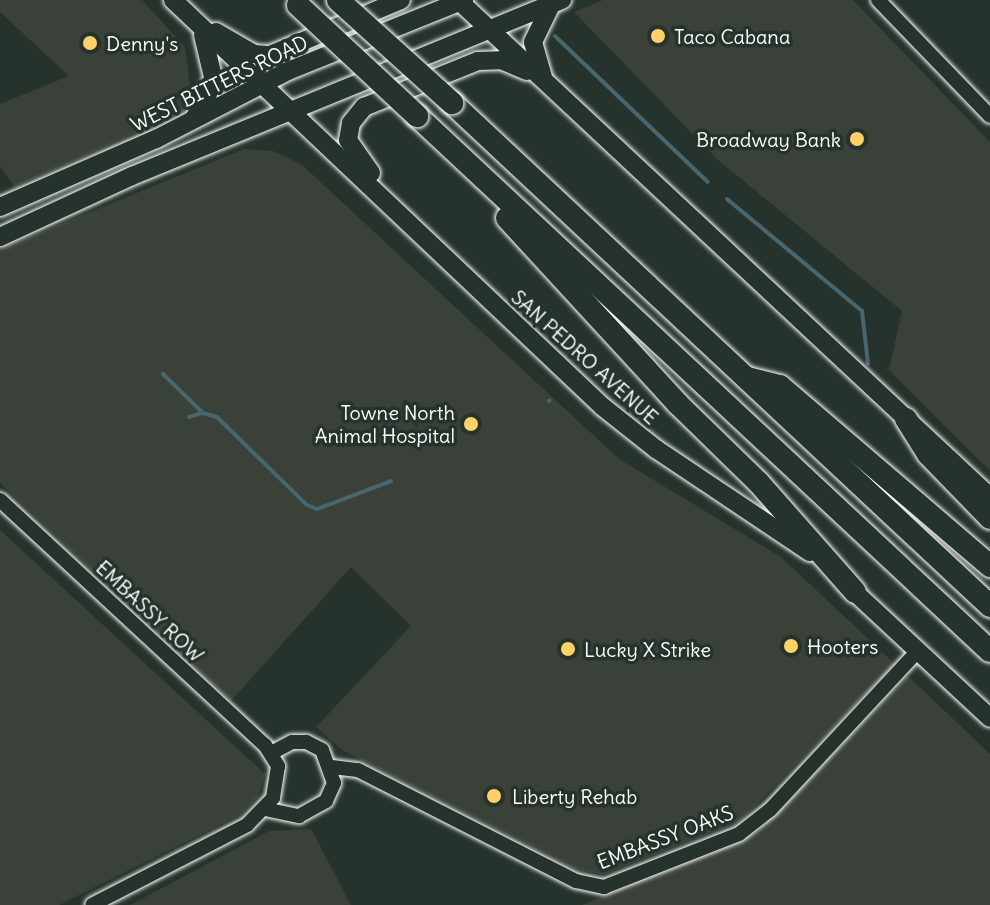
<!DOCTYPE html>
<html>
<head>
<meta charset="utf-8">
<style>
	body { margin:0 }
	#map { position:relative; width:990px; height:905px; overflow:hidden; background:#26332d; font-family:Delius,sans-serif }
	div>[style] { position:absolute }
	.built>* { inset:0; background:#3a4138 }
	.stream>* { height:4px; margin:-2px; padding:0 2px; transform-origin:2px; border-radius:2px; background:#48666e }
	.roads { filter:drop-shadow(0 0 2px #fff) drop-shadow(0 0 2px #fff) }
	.minor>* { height:14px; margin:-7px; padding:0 7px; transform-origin:7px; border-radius:7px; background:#26332d }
	.major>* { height:18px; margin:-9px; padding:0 9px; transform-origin:9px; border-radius:9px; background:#26332d }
	.highway>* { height:22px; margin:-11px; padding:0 11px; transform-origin:11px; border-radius:11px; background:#26332d }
	.bridges { filter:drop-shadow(0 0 2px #fff) drop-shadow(0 0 2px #fff) }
	.highway-bridge>* { height:22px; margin:-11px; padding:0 11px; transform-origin:11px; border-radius:11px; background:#26332d }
	.dots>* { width:22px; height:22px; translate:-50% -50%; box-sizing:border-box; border:4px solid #26332d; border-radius:50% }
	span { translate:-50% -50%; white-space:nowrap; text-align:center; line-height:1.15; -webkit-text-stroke:7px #26332d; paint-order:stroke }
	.poi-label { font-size:20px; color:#fff }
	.left { translate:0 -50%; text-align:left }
	.right { translate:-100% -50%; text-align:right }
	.street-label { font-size:20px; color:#fff }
</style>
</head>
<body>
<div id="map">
	<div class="built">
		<div style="clip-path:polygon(0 0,142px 0,185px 47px,192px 100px,184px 111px,15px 187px,0 166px,0 104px,69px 76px,0 12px)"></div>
		<div style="clip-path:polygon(603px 0,853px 0,990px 142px,990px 471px,889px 370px,902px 311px,718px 160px,574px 12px)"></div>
		<div style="clip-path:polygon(244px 149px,273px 151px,301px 164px,619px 459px,781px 557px,895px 664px,740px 821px,603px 874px,577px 870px,342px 750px,316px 727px,411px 626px,351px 567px,231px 701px,0 483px,0 249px)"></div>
		<div style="clip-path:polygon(0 530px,265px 774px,258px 797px,241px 814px,59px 905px,0 905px)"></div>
		<div style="clip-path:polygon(908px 676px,990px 754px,990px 905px,582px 905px,758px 832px)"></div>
		<div style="clip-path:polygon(311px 829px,351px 905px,130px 905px,269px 831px)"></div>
	</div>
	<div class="stream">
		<div style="left:555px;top:36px;width:211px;rotate:43.7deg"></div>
		<div style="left:727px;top:199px;width:175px;rotate:39.7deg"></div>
		<div style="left:862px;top:311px;width:53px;rotate:83.5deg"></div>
		<div style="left:163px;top:374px;width:56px;rotate:44.3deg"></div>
		<div style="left:203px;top:413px;width:15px;rotate:16deg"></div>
		<div style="left:217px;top:417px;width:126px;rotate:44.4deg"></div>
		<div style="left:307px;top:505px;width:11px;rotate:22deg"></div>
		<div style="left:317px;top:509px;width:79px;rotate:-20.7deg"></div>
		<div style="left:549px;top:401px;width:1px;rotate:-45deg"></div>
		<div style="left:189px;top:417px;width:14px;rotate:-17deg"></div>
	</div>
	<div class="roads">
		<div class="minor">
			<div style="left:878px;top:0;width:161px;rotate:46deg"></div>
			<div style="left:0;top:500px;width:361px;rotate:42.8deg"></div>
			<div style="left:265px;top:745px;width:25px;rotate:58deg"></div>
			<div style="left:278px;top:766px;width:32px;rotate:99deg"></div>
			<div style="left:273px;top:798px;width:37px;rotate:134deg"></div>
			<div style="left:247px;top:825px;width:174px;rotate:152.7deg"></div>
			<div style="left:332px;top:767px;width:26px;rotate:7deg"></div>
			<div style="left:358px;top:770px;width:245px;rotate:27deg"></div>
			<div style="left:576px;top:881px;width:29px;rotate:12deg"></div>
			<div style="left:604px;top:887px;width:145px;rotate:-21.4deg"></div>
			<div style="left:739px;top:834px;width:39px;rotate:-38deg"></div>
			<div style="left:770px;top:810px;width:217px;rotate:-47.1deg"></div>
			<div style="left:265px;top:809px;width:35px;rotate:12deg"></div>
			<div style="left:299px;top:816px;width:31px;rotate:-29deg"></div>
			<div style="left:326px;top:801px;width:20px;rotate:-66deg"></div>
			<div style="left:334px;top:783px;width:35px;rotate:-110deg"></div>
			<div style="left:322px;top:750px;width:18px;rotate:-153deg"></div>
			<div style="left:306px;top:742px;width:14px;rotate:180deg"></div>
			<div style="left:292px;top:742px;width:24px;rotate:152deg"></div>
		</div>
		<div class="major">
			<div style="left:173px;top:0;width:592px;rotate:43.43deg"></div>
			<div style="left:603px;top:407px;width:68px;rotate:38.4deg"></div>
			<div style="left:656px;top:449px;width:185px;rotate:33.8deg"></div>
			<div style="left:458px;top:0;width:728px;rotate:43.05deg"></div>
			<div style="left:216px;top:32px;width:44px;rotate:30.1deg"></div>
			<div style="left:254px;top:54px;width:16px;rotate:4deg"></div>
			<div style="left:270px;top:55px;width:142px;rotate:-22.8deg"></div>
			<div style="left:543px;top:77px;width:36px;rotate:-106deg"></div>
			<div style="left:533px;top:42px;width:41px;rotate:-64.1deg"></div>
			<div style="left:194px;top:118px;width:18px;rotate:-52deg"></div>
			<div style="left:205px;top:104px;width:28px;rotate:-73deg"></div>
			<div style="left:213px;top:77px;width:43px;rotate:-103.4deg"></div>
			<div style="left:371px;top:173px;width:40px;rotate:-124.9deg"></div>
			<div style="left:348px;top:140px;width:17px;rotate:-80deg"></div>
			<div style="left:351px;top:123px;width:21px;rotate:-51deg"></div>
			<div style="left:364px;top:107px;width:123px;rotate:-22deg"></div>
			<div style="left:478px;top:61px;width:23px;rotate:-2deg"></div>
			<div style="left:501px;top:60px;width:28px;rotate:23deg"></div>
			<div style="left:0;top:207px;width:170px;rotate:-23.6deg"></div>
			<div style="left:156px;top:139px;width:148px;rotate:-27.3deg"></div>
			<div style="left:288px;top:71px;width:190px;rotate:-22deg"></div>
			<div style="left:0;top:237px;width:145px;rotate:-24.8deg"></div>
			<div style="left:132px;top:176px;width:465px;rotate:-22.3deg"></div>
			<div style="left:847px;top:585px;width:195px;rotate:42.9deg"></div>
		</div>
		<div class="highway">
			<div style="left:452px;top:103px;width:737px;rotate:43.07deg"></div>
			<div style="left:417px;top:116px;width:784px;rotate:43.04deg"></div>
			<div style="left:507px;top:218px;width:253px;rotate:47.4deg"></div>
			<div style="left:678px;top:404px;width:113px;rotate:44.3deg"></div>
			<div style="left:759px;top:483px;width:145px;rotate:48.6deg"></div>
			<div style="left:747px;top:378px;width:34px;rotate:14deg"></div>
			<div style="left:780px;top:386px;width:277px;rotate:40.6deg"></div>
			<div style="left:906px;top:419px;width:41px;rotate:57.8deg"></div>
			<div style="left:928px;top:454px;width:89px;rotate:45.9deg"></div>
		</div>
	</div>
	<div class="bridges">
		<div class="highway-bridge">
			<div style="left:338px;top:0;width:154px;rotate:42.1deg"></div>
			<div style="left:298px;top:5px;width:163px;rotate:43deg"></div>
		</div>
	</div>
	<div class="dots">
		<div style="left:658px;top:36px;background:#ffd166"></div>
		<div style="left:90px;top:43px;background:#ffd166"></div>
		<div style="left:857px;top:139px;background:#ffd166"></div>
		<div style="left:471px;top:424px;background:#ffd166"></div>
		<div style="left:791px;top:646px;background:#ffd166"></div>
		<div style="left:568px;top:649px;background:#ffd166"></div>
		<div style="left:494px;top:796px;background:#ffd166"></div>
	</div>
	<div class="poi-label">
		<span class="left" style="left:674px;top:36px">Taco Cabana</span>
		<span class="left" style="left:106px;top:43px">Denny's</span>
		<span class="right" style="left:841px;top:139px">Broadway Bank</span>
		<span class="right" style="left:455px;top:424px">Towne North<br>Animal Hospital</span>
		<span class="left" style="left:807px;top:646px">Hooters</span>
		<span class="left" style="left:584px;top:649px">Lucky X Strike</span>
		<span class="left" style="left:512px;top:796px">Liberty Rehab</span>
	</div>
	<div class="street-label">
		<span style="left:219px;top:83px;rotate:-26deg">WEST BITTERS ROAD</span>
		<span style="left:585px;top:357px;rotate:42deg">SAN PEDRO AVENUE</span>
		<span style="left:150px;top:611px;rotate:43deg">EMBASSY ROW</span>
		<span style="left:665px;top:837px;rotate:-21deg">EMBASSY OAKS</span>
	</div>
</div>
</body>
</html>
